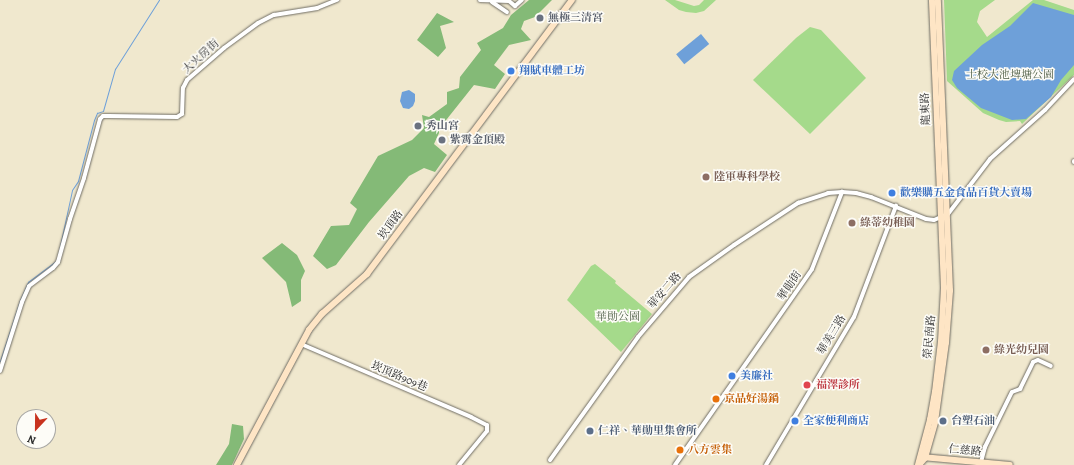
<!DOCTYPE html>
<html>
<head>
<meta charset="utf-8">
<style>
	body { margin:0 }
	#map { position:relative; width:1074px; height:465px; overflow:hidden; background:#f0e8ce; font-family:Alegreya,"Noto Serif TC",serif }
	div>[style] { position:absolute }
	.green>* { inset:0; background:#a5da8b }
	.forest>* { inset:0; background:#84ba77 }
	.water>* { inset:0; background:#6ea0d9; transform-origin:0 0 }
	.stream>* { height:1px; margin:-0.5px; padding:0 0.5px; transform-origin:0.5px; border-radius:0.5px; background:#6ea0d9 }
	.roads { filter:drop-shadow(0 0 1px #706d64) drop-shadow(0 0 1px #706d64) }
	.street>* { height:4px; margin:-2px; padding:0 2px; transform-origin:2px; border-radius:2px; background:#fff }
	.secondary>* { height:5.5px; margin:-2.75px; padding:0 2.75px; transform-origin:2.75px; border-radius:2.75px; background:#fee5c5 }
	.dots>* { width:11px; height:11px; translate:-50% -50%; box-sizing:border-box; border:2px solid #fdfcf7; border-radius:50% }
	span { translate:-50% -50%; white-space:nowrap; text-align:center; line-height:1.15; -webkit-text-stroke:3px #fdfcf7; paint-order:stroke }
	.worship-label { font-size:11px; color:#5b616d; font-weight:700 }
	.left { translate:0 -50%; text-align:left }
	.street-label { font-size:11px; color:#2b2b2b }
	.shop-label { font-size:11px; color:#366cbe; font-weight:700 }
	.park-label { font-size:11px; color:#506048 }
	.education-label { font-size:11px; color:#785e54; font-weight:700 }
	.health-label { font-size:11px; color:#be3a42; font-weight:700 }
	.food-label { font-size:11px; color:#c56008; font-weight:700 }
	.service-label { font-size:11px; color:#4e5e75; font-weight:700 }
	.north { position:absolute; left:16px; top:409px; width:40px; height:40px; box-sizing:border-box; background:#fdfcf7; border:1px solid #a9a8a5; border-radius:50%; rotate:202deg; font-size:11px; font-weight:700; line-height:16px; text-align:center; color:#2b2b2b }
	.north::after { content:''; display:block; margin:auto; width:14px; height:18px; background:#c8321e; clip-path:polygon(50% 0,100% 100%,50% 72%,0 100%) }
</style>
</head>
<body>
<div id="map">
	<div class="green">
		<div style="clip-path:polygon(665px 0,675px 0,694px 6px,699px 5px,704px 0,716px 0,704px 11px,696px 13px,686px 12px,679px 10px)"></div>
		<div style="clip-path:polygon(944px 0,995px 0,980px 11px,977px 22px,987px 37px,1033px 0,1044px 0,1074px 10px,1074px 75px,1022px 124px,1020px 121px,1006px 122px,999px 120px,983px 113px,947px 81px)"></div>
		<div style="clip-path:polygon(810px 27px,821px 30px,866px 78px,810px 134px,753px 80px,796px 38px)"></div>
		<div style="clip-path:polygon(595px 264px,616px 281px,615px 283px,652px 314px,621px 352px,567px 300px,591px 266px)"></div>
	</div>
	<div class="forest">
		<div style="clip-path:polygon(529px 0,552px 0,535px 17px,524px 21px,521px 29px,531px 40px,509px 45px,494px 65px,505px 74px,495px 89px,474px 85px,439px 129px,439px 133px,434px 144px,447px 155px,435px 172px,424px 168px,409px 176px,369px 222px,336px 265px,327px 269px,313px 256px,331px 226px,349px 225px,357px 209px,350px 203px,378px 156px,412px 140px,424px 128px,422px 115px,429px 117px,447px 104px,447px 92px,459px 88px,460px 77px,481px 50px,477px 43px,503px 28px,511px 15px)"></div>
		<div style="clip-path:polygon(437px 13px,454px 22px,440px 26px,446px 48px,438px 57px,417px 40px)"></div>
		<div style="clip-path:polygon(282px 243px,297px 255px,305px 271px,301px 280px,301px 301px,292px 307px,286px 282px,262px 258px)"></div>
		<div style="clip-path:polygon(232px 424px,243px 426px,244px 439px,232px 465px,216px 465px,229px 444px)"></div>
	</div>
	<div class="water">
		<div style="clip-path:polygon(1033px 3px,1074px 15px,1074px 65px,1061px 80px,1051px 97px,1026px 119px,1012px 120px,981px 108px,957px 88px,952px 80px,954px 71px,982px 45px,1010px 26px)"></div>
		<div style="left:701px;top:34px;width:13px;height:32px;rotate:51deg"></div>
		<div style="clip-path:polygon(409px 90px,415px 94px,415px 101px,413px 106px,409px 109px,403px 108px,400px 101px,402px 92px)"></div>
	</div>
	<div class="stream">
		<div style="left:58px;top:255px;width:66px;rotate:-77.8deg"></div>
		<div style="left:72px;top:190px;width:11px;rotate:-56deg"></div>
		<div style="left:78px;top:181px;width:63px;rotate:-75.3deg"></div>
		<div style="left:94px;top:120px;width:8px;rotate:-67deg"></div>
		<div style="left:97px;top:113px;width:6px;rotate:-18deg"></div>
		<div style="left:103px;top:111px;width:44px;rotate:-74.1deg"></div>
		<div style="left:115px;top:69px;width:82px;rotate:-57.5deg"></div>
		<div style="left:0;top:361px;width:64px;rotate:-71.8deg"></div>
		<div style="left:20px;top:300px;width:20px;rotate:-66deg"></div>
		<div style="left:28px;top:282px;width:36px;rotate:-37deg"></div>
	</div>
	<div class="roads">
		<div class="street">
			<div style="left:480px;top:0;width:29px;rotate:2deg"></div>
			<div style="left:509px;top:1px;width:8px;rotate:40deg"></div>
			<div style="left:515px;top:6px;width:9px;rotate:-41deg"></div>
			<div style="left:492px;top:2px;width:18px;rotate:34deg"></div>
			<div style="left:1074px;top:161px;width:1px;rotate:90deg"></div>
			<div style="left:301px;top:344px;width:185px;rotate:23.2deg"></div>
			<div style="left:471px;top:417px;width:18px;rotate:27deg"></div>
			<div style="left:487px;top:425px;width:6px;rotate:90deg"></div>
			<div style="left:487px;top:431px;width:44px;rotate:129.5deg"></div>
			<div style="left:0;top:371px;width:72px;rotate:-72.3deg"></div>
			<div style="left:22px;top:302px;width:17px;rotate:-66deg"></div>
			<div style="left:29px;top:286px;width:30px;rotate:-37deg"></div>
			<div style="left:53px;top:268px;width:8px;rotate:-50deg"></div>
			<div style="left:58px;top:262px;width:45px;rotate:-74.4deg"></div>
			<div style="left:70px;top:219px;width:43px;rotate:-71.1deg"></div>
			<div style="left:84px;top:178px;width:61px;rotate:-74.8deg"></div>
			<div style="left:100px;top:119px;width:4px;rotate:-45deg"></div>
			<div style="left:103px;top:116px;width:6px"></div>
			<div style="left:109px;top:116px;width:68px;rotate:0.8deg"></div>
			<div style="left:177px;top:117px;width:6px;rotate:-31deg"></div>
			<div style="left:182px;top:114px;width:26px;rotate:-88deg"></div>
			<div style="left:183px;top:88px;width:9px;rotate:-63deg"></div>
			<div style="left:187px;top:80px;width:49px;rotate:-40.9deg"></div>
			<div style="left:224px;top:48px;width:42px;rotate:-36.3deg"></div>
			<div style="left:258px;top:23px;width:18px;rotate:-27deg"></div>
			<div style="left:274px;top:15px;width:44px;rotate:-9.2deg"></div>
			<div style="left:317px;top:8px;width:22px;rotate:-22deg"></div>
			<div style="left:550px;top:460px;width:151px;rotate:-54.4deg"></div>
			<div style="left:638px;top:337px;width:79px;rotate:-49.6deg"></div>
			<div style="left:689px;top:277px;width:55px;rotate:-35.4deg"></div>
			<div style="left:734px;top:245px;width:77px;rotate:-33.3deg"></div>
			<div style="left:798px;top:203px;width:32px;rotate:-18deg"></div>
			<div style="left:828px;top:193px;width:14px;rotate:-4deg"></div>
			<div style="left:981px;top:462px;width:16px;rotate:-75deg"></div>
			<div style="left:985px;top:447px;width:61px;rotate:-63.9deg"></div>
			<div style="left:1012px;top:392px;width:9px;rotate:-21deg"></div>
			<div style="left:1020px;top:389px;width:30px;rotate:-64deg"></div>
			<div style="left:1033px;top:362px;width:5px;rotate:-22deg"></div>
			<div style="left:1038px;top:360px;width:14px;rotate:25deg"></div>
			<div style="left:675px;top:465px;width:239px;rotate:-55deg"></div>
			<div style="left:812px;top:269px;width:83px;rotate:-68.7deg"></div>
			<div style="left:842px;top:192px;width:14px;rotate:4deg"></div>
			<div style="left:856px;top:193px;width:16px;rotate:15deg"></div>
			<div style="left:871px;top:197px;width:59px;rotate:21.8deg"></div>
			<div style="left:926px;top:219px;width:8px;rotate:7deg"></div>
			<div style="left:934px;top:220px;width:15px;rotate:-23deg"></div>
			<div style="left:948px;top:214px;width:69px;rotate:-52.6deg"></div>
			<div style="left:990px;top:159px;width:74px;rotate:-41.7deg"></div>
			<div style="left:1045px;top:110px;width:42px;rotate:-46.9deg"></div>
			<div style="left:766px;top:465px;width:172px;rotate:-59.3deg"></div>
			<div style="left:854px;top:317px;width:119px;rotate:-69.3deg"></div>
		</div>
		<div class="secondary">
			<div style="left:922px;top:457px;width:88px;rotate:5.2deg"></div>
			<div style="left:237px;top:465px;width:153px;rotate:-61.9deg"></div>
			<div style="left:309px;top:330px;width:21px;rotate:-51deg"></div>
			<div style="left:322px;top:314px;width:60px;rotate:-41.6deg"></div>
			<div style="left:367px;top:274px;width:342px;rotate:-53.2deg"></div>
			<div style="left:918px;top:465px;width:47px;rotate:-75.1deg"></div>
			<div style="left:930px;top:420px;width:28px;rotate:-80deg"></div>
			<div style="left:935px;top:392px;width:50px;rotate:-83.2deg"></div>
			<div style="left:941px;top:342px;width:54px;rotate:-86.8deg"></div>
			<div style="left:944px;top:288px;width:288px;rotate:-92.4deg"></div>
			<div style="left:919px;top:465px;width:9px;rotate:-49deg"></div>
			<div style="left:925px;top:458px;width:37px;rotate:-74deg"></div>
			<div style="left:935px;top:422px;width:80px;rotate:-82.1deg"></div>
			<div style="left:946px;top:343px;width:52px;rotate:-85.6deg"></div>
			<div style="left:950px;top:291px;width:291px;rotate:-92.4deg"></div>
		</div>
	</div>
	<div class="dots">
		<div style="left:540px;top:18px;background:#6b7280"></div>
		<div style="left:511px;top:71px;background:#3f7fe0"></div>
		<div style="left:418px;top:126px;background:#6b7280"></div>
		<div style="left:442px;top:140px;background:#6b7280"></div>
		<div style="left:706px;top:177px;background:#8d6e63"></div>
		<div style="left:892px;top:193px;background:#3f7fe0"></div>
		<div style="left:852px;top:223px;background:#8d6e63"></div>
		<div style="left:986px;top:350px;background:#8d6e63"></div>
		<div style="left:732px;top:376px;background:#3f7fe0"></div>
		<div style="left:807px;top:385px;background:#e0444e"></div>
		<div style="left:716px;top:399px;background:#e8710a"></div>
		<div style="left:795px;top:421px;background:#3f7fe0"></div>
		<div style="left:943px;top:421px;background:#5c6f8a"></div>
		<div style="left:590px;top:431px;background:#5c6f8a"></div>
		<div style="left:680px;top:450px;background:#e8710a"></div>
	</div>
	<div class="worship-label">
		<span class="left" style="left:548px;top:18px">無極三清宮</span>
		<span class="left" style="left:426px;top:126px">秀山宮</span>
		<span class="left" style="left:450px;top:140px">紫霄金頂殿</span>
	</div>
	<div class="street-label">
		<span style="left:201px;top:57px;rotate:-42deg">大火房街</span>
		<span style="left:926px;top:109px;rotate:-93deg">龍東路</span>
		<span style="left:391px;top:225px;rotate:-54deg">崁頂路</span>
		<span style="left:790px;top:286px;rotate:-56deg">華勛街</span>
		<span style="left:665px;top:291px;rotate:-49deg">華安二路</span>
		<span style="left:832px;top:335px;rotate:-59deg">華美三路</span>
		<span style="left:930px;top:337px;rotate:-85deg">榮民南路</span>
		<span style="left:399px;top:377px;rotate:23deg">崁頂路909巷</span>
		<span style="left:965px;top:451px;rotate:5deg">仁慈路</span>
	</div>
	<div class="shop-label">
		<span class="left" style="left:519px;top:71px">翔賦車體工坊</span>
		<span class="left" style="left:900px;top:193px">歡樂購五金食品百貨大賣場</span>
		<span class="left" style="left:740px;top:376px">美廉社</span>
		<span class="left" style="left:803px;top:421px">全家便利商店</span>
	</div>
	<div class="park-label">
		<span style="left:1010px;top:75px">士校大池埤塘公園</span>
		<span style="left:618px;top:317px">華勛公園</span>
	</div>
	<div class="education-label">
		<span class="left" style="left:714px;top:177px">陸軍專科學校</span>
		<span class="left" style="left:860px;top:223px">綠蒂幼稚園</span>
		<span class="left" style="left:994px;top:350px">綠光幼兒園</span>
	</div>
	<div class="health-label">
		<span class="left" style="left:816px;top:385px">福澤診所</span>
	</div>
	<div class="food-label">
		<span class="left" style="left:724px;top:399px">京品好湯鍋</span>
		<span class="left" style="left:688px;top:450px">八方雲集</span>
	</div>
	<div class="service-label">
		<span class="left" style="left:951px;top:421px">台塑石油</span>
		<span class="left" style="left:598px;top:431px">仁祥、華勛里集會所</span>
	</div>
	<div class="north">N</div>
</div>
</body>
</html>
